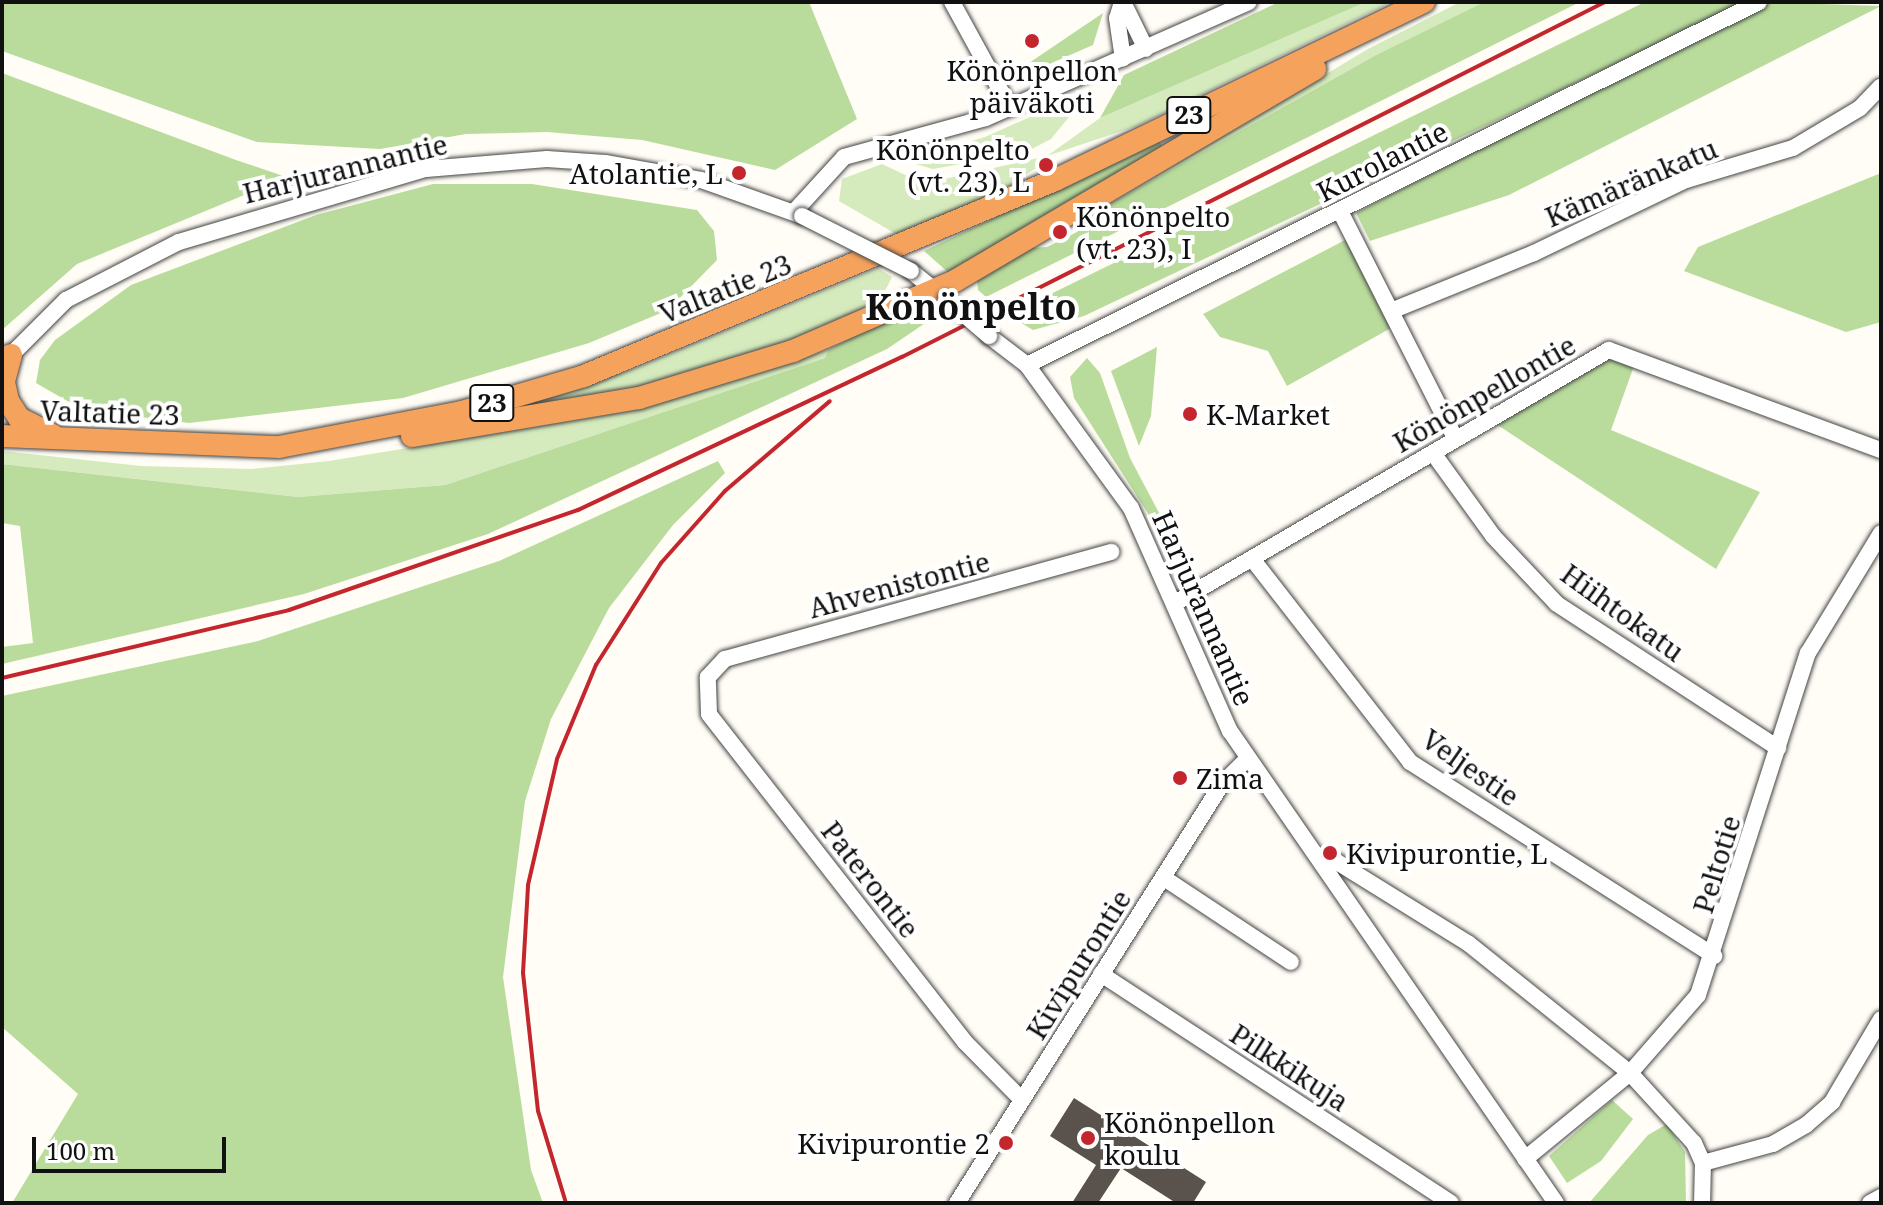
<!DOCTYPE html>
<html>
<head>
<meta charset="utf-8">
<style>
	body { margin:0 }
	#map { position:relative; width:1883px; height:1205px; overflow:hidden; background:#fffdf5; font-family:"Noto Serif",serif }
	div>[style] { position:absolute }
	.green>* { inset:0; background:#d5ebbd }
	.forest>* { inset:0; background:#b9dc9c }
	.building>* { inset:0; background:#5a524d }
	.roads { filter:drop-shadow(0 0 2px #444) drop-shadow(0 0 2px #444) }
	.minor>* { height:16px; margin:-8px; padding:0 8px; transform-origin:8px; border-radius:8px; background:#fff }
	.highway>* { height:22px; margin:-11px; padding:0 11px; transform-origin:11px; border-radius:11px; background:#f5a25d }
	.rail>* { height:4px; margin:-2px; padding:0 2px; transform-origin:2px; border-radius:2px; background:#c4262e }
	.bridges { filter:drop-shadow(0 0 2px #444) drop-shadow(0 0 2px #444) }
	.minor-bridge>* { height:16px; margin:-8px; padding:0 8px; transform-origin:8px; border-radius:8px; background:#fff }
	.dots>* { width:22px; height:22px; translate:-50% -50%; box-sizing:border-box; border:4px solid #fff; border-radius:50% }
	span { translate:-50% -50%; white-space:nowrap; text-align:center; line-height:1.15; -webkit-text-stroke:8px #fff; paint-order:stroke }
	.shield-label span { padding:2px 6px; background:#fff; border:2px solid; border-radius:6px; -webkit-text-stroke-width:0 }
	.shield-label { font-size:26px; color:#111; font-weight:700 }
	.poi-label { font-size:28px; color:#111 }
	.right { translate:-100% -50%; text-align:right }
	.left { translate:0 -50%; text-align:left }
	.street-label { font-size:28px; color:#111 }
	.district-label { font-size:36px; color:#111; font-weight:700 }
	.frame { position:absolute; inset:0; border:4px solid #111; pointer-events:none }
	.scale { position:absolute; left:32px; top:1137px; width:194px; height:36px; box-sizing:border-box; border:4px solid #111; border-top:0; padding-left:10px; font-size:24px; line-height:28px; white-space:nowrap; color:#111; -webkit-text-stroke:6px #fff; paint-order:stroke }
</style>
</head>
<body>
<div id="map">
	<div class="green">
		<div style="clip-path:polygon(1366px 2px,1391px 2px,1137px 126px,1047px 156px,1100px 118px)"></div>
		<div style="clip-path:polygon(1460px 2px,1484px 2px,1376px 55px,1094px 213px,1368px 49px)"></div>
		<div style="clip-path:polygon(1091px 90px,1051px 139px,1026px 152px,933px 169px,905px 161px,985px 137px)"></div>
		<div style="clip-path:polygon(1038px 158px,1039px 166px,1006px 188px,903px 238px,839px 201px,842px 179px,882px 164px,918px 181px,940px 180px)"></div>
		<div style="clip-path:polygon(878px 268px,892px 277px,880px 301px,748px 359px,698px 376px,467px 422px,629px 371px)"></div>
		<div style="clip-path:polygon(828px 350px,825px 358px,445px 485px,298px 497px,2px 464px,2px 451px,141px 466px,252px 469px,329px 461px,636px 410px)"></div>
	</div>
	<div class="forest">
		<div style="clip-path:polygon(2px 2px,809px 2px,857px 119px,775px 170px,642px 140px,547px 132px,466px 134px,380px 149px,257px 142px,2px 51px)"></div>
		<div style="clip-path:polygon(1279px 2px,1366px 2px,1100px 118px,1124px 75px)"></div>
		<div style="clip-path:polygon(1484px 2px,1580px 2px,986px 297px,978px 290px,977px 277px,1027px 248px,1047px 247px,1077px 232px,1094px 213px,1376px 55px)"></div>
		<div style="clip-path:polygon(1645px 2px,1746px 2px,1084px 316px,1033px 330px,1008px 315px)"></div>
		<div style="clip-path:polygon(1762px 2px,1881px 6px,1509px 195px,1370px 241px,1356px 213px)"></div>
		<div style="clip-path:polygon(1103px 13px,1093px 45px,1024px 75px,1020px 69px)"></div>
		<div style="clip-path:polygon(2px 73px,236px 160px,307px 184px,254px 191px,77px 264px,2px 330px)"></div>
		<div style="clip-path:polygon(1159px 140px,1163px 148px,949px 273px,924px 251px)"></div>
		<div style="clip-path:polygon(1881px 173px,1881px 322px,1846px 332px,1684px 271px,1698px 247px)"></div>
		<div style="clip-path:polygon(433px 184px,532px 184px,697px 210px,714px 231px,717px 260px,668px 310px,589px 343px,403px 398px,189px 423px,83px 410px,36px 383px,40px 360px,55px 340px,131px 285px,316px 215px)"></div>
		<div style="clip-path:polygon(1349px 238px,1391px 328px,1287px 386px,1268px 351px,1220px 337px,1203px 314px)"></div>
		<div style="clip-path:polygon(930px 305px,943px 311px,887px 349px,488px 534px,304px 594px,2px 664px,2px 647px,33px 643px,20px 526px,2px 523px,2px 464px,298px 497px,445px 485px,825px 358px,828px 350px,912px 307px)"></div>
		<div style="clip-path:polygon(1157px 347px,1151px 416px,1139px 446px,1111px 371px)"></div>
		<div style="clip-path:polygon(1087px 358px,1100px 373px,1130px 458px,1166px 526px,1158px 529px,1074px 398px,1070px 377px)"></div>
		<div style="clip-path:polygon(1609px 358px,1634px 366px,1611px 430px,1760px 492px,1716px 569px,1493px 422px)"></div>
		<div style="clip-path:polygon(718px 461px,725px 473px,673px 525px,609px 608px,551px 719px,525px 801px,503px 977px,531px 1170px,543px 1203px,12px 1203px,78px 1094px,2px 1027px,2px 696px,258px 641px,499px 561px)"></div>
		<div style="clip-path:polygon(1612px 1100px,1633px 1119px,1601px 1161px,1567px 1183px,1549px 1156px)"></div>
		<div style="clip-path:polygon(1667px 1124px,1685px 1152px,1686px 1203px,1589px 1203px,1648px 1135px)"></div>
	</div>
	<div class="building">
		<div style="clip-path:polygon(1074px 1098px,1206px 1182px,1193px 1203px,1176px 1203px,1121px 1168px,1098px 1203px,1072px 1203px,1096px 1165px,1050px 1136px)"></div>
	</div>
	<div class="roads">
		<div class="minor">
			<div style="left:952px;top:2px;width:121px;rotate:61.3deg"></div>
			<div style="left:1122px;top:2px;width:17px;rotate:107deg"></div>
			<div style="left:1117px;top:18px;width:41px;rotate:81.7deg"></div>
			<div style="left:1123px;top:2px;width:52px;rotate:63.9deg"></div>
			<div style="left:1340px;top:211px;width:254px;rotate:63.1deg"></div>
			<div style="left:794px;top:212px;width:74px;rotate:-47.7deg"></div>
			<div style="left:844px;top:157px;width:147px;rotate:-15.4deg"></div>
			<div style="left:986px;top:118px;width:287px;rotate:-23.8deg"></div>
			<div style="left:911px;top:271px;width:40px;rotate:39deg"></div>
			<div style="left:1391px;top:311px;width:154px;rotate:-22.1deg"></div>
			<div style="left:1534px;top:253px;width:169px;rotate:-25.7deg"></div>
			<div style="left:1686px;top:180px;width:112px;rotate:-16.7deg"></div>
			<div style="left:1793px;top:148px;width:78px;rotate:-30.8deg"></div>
			<div style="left:1860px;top:108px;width:30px;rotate:-46deg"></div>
			<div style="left:989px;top:336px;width:48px;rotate:37.3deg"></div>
			<div style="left:1027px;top:365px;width:177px;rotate:54deg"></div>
			<div style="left:1131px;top:508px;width:244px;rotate:66.1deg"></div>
			<div style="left:1230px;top:731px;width:574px;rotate:55.37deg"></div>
			<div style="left:11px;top:355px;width:78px;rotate:-45deg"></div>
			<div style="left:66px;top:300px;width:127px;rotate:-27.2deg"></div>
			<div style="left:179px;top:242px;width:258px;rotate:-16.5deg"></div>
			<div style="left:426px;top:169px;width:121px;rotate:-4.7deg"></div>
			<div style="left:547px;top:159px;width:58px;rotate:3.9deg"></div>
			<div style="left:605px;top:163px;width:97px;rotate:10deg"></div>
			<div style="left:701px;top:180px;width:107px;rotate:19.6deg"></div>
			<div style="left:1027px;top:365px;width:817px;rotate:-26.38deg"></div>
			<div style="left:1433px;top:453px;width:102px;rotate:54.1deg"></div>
			<div style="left:1493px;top:536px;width:93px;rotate:46.7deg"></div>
			<div style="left:1557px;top:604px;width:264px;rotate:33.1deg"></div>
			<div style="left:1253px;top:560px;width:256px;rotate:52.1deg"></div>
			<div style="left:1410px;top:762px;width:361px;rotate:32.5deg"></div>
			<div style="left:1177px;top:602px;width:500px;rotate:-30.26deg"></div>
			<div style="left:1609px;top:350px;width:290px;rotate:20.2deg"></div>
			<div style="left:1325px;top:867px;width:13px;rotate:-23deg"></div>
			<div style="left:1337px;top:862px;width:155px;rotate:31.8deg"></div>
			<div style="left:1469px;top:944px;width:206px;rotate:38.7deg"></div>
			<div style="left:1630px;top:1073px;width:95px;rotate:47.6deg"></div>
			<div style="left:1694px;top:1143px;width:22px;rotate:66deg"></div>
			<div style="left:1703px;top:1163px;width:40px;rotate:91.4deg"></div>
			<div style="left:1164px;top:878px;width:152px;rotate:33.5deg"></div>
			<div style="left:1101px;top:974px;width:418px;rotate:33.2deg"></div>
			<div style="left:1022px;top:1100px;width:81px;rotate:-134.5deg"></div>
			<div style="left:965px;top:1042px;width:416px;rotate:-128deg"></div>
			<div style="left:709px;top:714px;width:37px;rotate:-92deg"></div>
			<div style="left:708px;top:677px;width:25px;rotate:-47deg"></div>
			<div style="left:725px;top:659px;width:401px;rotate:-15.5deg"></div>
			<div style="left:1525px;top:1159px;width:136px;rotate:-39.3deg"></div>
			<div style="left:1630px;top:1073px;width:103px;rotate:-48.9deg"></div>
			<div style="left:1698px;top:995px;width:359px;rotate:-72.2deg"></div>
			<div style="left:1808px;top:653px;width:140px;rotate:-58.7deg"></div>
			<div style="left:1703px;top:1163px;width:73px;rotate:-15.2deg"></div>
			<div style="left:1773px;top:1144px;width:38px;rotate:-30deg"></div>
			<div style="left:1806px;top:1125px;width:35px;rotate:-41deg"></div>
			<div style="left:1832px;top:1102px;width:96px;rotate:-59.4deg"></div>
			<div style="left:957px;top:1203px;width:497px;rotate:-57.7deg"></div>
			<div style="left:1223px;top:783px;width:35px;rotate:-45deg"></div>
			<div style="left:1870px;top:1203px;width:13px;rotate:-29deg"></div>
		</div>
		<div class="highway">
			<div style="left:11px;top:355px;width:28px;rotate:105deg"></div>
			<div style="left:4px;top:382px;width:19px;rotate:78deg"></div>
			<div style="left:8px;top:401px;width:20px;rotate:57deg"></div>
			<div style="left:19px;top:418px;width:39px;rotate:27deg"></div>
			<div style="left:2px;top:436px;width:277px;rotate:2.3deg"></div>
			<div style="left:279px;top:447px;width:186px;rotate:-10.8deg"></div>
			<div style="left:462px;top:412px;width:127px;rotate:-16.4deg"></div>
			<div style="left:584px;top:376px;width:510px;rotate:-22.59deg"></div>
			<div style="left:1055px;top:180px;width:410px;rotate:-25.8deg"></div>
			<div style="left:412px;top:436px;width:230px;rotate:-9.5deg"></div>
			<div style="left:639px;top:398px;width:161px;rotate:-17deg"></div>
			<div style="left:793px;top:351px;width:176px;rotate:-23.4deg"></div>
			<div style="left:955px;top:281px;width:418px;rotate:-30.5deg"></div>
		</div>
	</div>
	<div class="rail">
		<div style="left:2px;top:678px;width:295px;rotate:-13.3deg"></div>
		<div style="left:289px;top:610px;width:306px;rotate:-19.1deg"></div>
		<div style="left:578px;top:510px;width:358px;rotate:-25.3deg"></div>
		<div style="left:902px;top:357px;width:788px;rotate:-26.79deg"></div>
		<div style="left:566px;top:1203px;width:96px;rotate:-106.9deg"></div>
		<div style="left:538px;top:1111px;width:139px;rotate:-96.2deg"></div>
		<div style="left:523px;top:973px;width:88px;rotate:-86.7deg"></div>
		<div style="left:528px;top:885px;width:129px;rotate:-77deg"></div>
		<div style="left:557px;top:759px;width:102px;rotate:-67.5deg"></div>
		<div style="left:596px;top:665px;width:121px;rotate:-57.5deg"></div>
		<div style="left:661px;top:563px;width:96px;rotate:-48.4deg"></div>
		<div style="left:725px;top:491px;width:138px;rotate:-40.6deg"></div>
	</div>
	<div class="bridges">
		<div class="minor-bridge">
			<div style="left:802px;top:216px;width:122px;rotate:26.8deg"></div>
			<div style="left:946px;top:299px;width:57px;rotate:40.7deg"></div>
		</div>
	</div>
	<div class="dots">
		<div style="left:1032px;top:41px;background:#c4262e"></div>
		<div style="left:1046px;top:165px;background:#c4262e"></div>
		<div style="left:739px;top:173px;background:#c4262e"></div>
		<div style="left:1060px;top:232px;background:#c4262e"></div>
		<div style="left:1190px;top:414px;background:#c4262e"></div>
		<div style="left:1180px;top:778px;background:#c4262e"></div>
		<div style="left:1330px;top:853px;background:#c4262e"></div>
		<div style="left:1088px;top:1138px;background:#c4262e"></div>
		<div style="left:1006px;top:1143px;background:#c4262e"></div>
	</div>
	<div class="shield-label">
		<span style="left:1189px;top:115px">23</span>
		<span style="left:492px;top:403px">23</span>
	</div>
	<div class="poi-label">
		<span style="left:1032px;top:86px">Könönpellon<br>päiväkoti</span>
		<span class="right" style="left:1030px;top:165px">Könönpelto<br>(vt. 23), L</span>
		<span class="right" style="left:723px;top:173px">Atolantie, L</span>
		<span class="left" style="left:1076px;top:232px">Könönpelto<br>(vt. 23), I</span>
		<span class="left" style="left:1206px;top:414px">K-Market</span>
		<span class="left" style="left:1196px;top:778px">Zima</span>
		<span class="left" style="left:1346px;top:853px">Kivipurontie, L</span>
		<span class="left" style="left:1104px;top:1138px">Könönpellon<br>koulu</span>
		<span class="right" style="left:990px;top:1143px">Kivipurontie 2</span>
	</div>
	<div class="street-label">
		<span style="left:1382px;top:161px;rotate:-27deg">Kurolantie</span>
		<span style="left:345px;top:168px;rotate:-14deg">Harjurannantie</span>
		<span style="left:1631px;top:182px;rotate:-23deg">Kämäränkatu</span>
		<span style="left:725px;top:288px;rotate:-22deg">Valtatie 23</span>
		<span style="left:1484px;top:393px;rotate:-30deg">Könönpellontie</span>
		<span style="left:110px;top:412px;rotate:2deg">Valtatie 23</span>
		<span style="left:899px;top:584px;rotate:-15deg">Ahvenistontie</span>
		<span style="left:1204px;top:608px;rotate:66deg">Harjurannantie</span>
		<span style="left:1623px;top:612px;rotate:36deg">Hiihtokatu</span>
		<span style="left:1471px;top:767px;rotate:35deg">Veljestie</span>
		<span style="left:1716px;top:864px;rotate:-73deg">Peltotie</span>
		<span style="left:871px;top:879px;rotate:52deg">Paterontie</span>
		<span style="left:1078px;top:964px;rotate:-58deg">Kivipurontie</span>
		<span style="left:1290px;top:1067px;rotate:33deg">Pilkkikuja</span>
	</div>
	<div class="district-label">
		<span style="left:971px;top:307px">Könönpelto</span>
	</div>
	<div class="frame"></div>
	<div class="scale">100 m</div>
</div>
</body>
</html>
